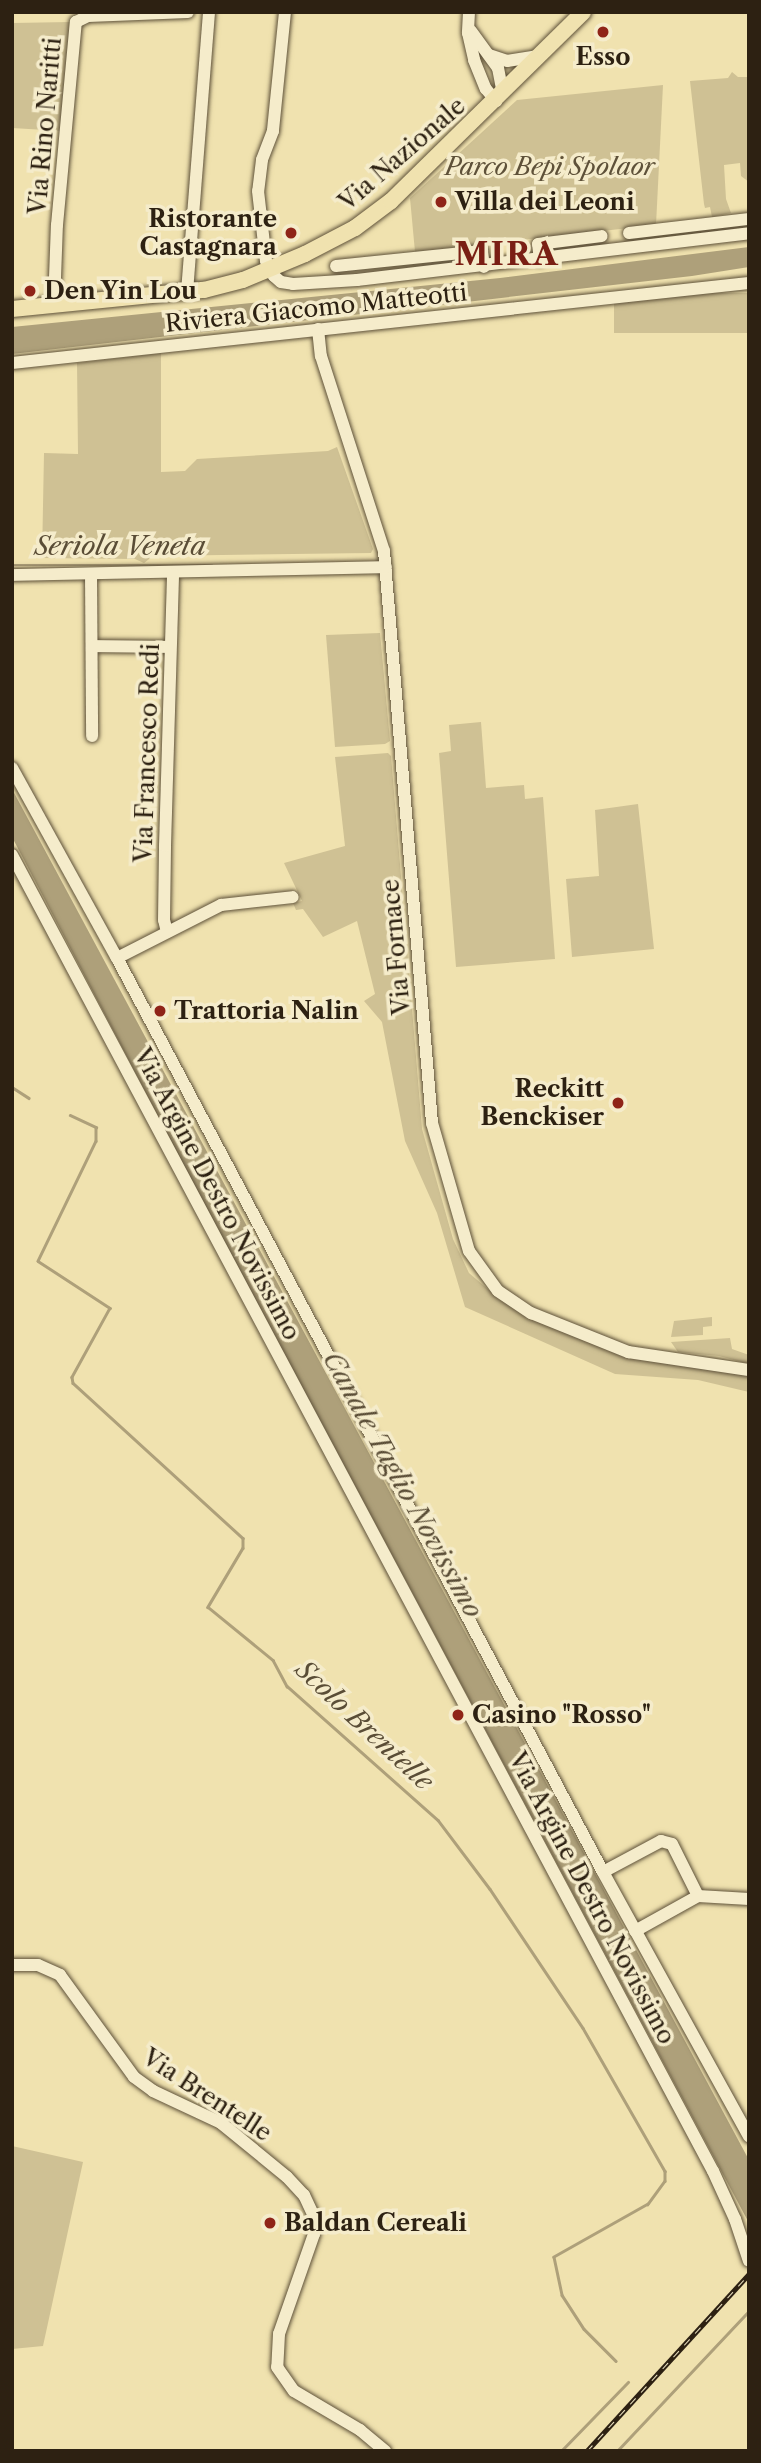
<!DOCTYPE html>
<html>
<head>
<meta charset="utf-8">
<style>
	body { margin:0 }
	#map { position:relative; width:761px; height:2463px; overflow:hidden; background:#f0e2af; font-family:"Libre Caslon Text",serif }
	div>[style] { position:absolute }
	.green>* { inset:0; background:#cfc194; transform-origin:0 0 }
	.water>* { inset:0; background:#aea07a }
	.stream>* { height:2.5px; margin:-1.25px; padding:0 1.25px; transform-origin:1.25px; border-radius:1.25px; background:#aea07a }
	.roads { filter:drop-shadow(0 0 2px #5e5139) drop-shadow(0 0 2px #5e5139) }
	.minor>* { height:12px; margin:-6px; padding:0 6px; transform-origin:6px; border-radius:6px; background:#f5eccb }
	.major>* { height:16px; margin:-8px; padding:0 8px; transform-origin:8px; border-radius:8px; background:#f0e2af }
	.rail>* { height:5px; margin-top:-2.5px; transform-origin:0; background:repeating-linear-gradient(90deg,#f5eccb 0 8px,#2d2112 0 16px); box-sizing:border-box; border-block:2px solid #2d2112 }
	.dots>* { width:19px; height:19px; translate:-50% -50%; box-sizing:border-box; border:4px solid #f5eccb; border-radius:50% }
	span { translate:-50% -50%; white-space:nowrap; text-align:center; line-height:1.15; -webkit-text-stroke:7px #f5eccb; paint-order:stroke }
	.poi-label { font-size:24px; color:#2d2112; font-weight:700 }
	.left { translate:0 -50%; text-align:left }
	.right { translate:-100% -50%; text-align:right }
	.street-label { font-size:24px; color:#2d2112 }
	.park-label { font-size:24px; color:#5e5139; font-style:italic }
	.water-label { font-size:26px; color:#5a4d36; font-style:italic }
	.district-label { font-size:32px; color:#7a1f14; font-weight:700; letter-spacing:2px }
	.frame { position:absolute; inset:0; border:14px solid #2d2112; pointer-events:none }
</style>
</head>
<body>
<div id="map">
	<div class="green">
		<div style="clip-path:polygon(70px 22px,62px 131px,12px 128px,12px 23px)"></div>
		<div style="clip-path:polygon(732px 72px,738px 77px,749px 77px,749px 182px,741px 176px,740px 163px,724px 165px,726px 199px,731px 213px,712px 217px,710px 207px,705px 208px,704px 204px,690px 81px,728px 78px)"></div>
		<div style="clip-path:polygon(663px 85px,656px 225px,415px 252px,410px 198px,517px 100px)"></div>
		<div style="left:749px;top:293px;width:40px;height:135px;rotate:90deg"></div>
		<div style="clip-path:polygon(161px 353px,161px 472px,185px 471px,197px 459px,328px 451px,337px 447px,373px 549px,371px 553px,153px 556px,144px 563px,135px 559px,42px 558px,44px 453px,78px 454px,77px 363px)"></div>
		<div style="clip-path:polygon(380px 633px,390px 741px,385px 744px,335px 747px,326px 635px)"></div>
		<div style="clip-path:polygon(481px 722px,486px 788px,524px 785px,525px 799px,543px 797px,555px 959px,456px 967px,439px 753px,451px 751px,449px 725px)"></div>
		<div style="clip-path:polygon(388px 753px,391px 756px,422px 1129px,453px 1239px,469px 1273px,497px 1297px,526px 1317px,624px 1356px,748px 1376px,749px 1392px,698px 1380px,615px 1374px,465px 1307px,437px 1213px,405px 1141px,382px 1022px,364px 1001px,375px 994px,357px 921px,323px 937px,303px 909px,296px 910px,293px 903px,302px 901px,284px 863px,345px 846px,335px 757px)"></div>
		<div style="clip-path:polygon(638px 804px,654px 949px,572px 957px,566px 879px,599px 876px,595px 810px)"></div>
		<div style="clip-path:polygon(712px 1317px,712px 1326px,703px 1327px,703px 1335px,671px 1337px,674px 1321px)"></div>
		<div style="clip-path:polygon(730px 1338px,732px 1349px,749px 1355px,749px 1364px,719px 1356px,678px 1352px,671px 1342px)"></div>
		<div style="clip-path:polygon(12px 2146px,83px 2162px,43px 2346px,12px 2349px)"></div>
	</div>
	<div class="water">
		<div style="clip-path:polygon(749px 247px,749px 267px,692px 276px,12px 354px,12px 327px,500px 278px)"></div>
		<div style="clip-path:polygon(12px 789px,749px 2160px,749px 2223px,181px 1160px,12px 837px)"></div>
	</div>
	<div class="stream">
		<div style="left:12px;top:565px;width:200px"></div>
		<div style="left:12px;top:1087px;width:20px;rotate:33deg"></div>
		<div style="left:70px;top:1115px;width:29px;rotate:25deg"></div>
		<div style="left:96px;top:1127px;width:14px;rotate:90deg"></div>
		<div style="left:96px;top:1141px;width:133px;rotate:115.8deg"></div>
		<div style="left:38px;top:1261px;width:86px;rotate:33.1deg"></div>
		<div style="left:110px;top:1308px;width:79px;rotate:118.8deg"></div>
		<div style="left:72px;top:1377px;width:6px;rotate:81deg"></div>
		<div style="left:73px;top:1383px;width:230px;rotate:42.4deg"></div>
		<div style="left:243px;top:1538px;width:10px;rotate:90deg"></div>
		<div style="left:243px;top:1548px;width:69px;rotate:120.7deg"></div>
		<div style="left:208px;top:1607px;width:84px;rotate:39.2deg"></div>
		<div style="left:273px;top:1660px;width:30px;rotate:62deg"></div>
		<div style="left:287px;top:1686px;width:202px;rotate:41.6deg"></div>
		<div style="left:438px;top:1820px;width:86px;rotate:53deg"></div>
		<div style="left:490px;top:1889px;width:167px;rotate:56.2deg"></div>
		<div style="left:583px;top:2028px;width:165px;rotate:60.2deg"></div>
		<div style="left:665px;top:2171px;width:10px;rotate:90deg"></div>
		<div style="left:665px;top:2181px;width:29px;rotate:126deg"></div>
		<div style="left:648px;top:2204px;width:108px;rotate:150.6deg"></div>
		<div style="left:554px;top:2257px;width:39px;rotate:78deg"></div>
		<div style="left:562px;top:2295px;width:40px;rotate:57.1deg"></div>
		<div style="left:584px;top:2329px;width:45px;rotate:45deg"></div>
		<div style="left:561px;top:2451px;width:96px;rotate:-45.8deg"></div>
		<div style="left:617px;top:2451px;width:192px;rotate:-46.7deg"></div>
	</div>
	<div class="roads">
		<div class="minor">
			<div style="left:285px;top:12px;width:120px;rotate:95.8deg"></div>
			<div style="left:273px;top:131px;width:31px;rotate:111deg"></div>
			<div style="left:262px;top:160px;width:31px;rotate:97deg"></div>
			<div style="left:258px;top:191px;width:70px;rotate:83.5deg"></div>
			<div style="left:266px;top:261px;width:17px;rotate:62deg"></div>
			<div style="left:274px;top:276px;width:9px;rotate:41deg"></div>
			<div style="left:281px;top:282px;width:12px;rotate:9deg"></div>
			<div style="left:293px;top:284px;width:64px;rotate:-3.6deg"></div>
			<div style="left:357px;top:280px;width:395px;rotate:-6.8deg"></div>
			<div style="left:469px;top:12px;width:21px;rotate:93deg"></div>
			<div style="left:468px;top:33px;width:28px;rotate:77deg"></div>
			<div style="left:474px;top:60px;width:31px;rotate:68deg"></div>
			<div style="left:486px;top:89px;width:16px;rotate:50deg"></div>
			<div style="left:471px;top:31px;width:46px;rotate:53.9deg"></div>
			<div style="left:498px;top:68px;width:25px;rotate:79deg"></div>
			<div style="left:489px;top:55px;width:19px;rotate:18deg"></div>
			<div style="left:507px;top:61px;width:32px;rotate:-9deg"></div>
			<div style="left:629px;top:233px;width:121px;rotate:-6.7deg"></div>
			<div style="left:540px;top:260px;width:16px;rotate:-97deg"></div>
			<div style="left:538px;top:244px;width:64px;rotate:-7.1deg"></div>
			<div style="left:336px;top:266px;width:147px;rotate:-5.9deg"></div>
			<div style="left:482px;top:251px;width:16px;rotate:83deg"></div>
			<div style="left:187px;top:292px;width:281px;rotate:-85.5deg"></div>
			<div style="left:54px;top:305px;width:80px;rotate:-87.9deg"></div>
			<div style="left:57px;top:225px;width:204px;rotate:-84.7deg"></div>
			<div style="left:76px;top:22px;width:13px;rotate:-27deg"></div>
			<div style="left:88px;top:16px;width:100px;rotate:-2.3deg"></div>
			<div style="left:318px;top:329px;width:27px;rotate:84deg"></div>
			<div style="left:321px;top:356px;width:205px;rotate:72.1deg"></div>
			<div style="left:384px;top:551px;width:574px;rotate:85.2deg"></div>
			<div style="left:432px;top:1123px;width:133px;rotate:73.9deg"></div>
			<div style="left:469px;top:1251px;width:49px;rotate:54.1deg"></div>
			<div style="left:498px;top:1291px;width:40px;rotate:34deg"></div>
			<div style="left:531px;top:1313px;width:105px;rotate:21.9deg"></div>
			<div style="left:628px;top:1352px;width:122px;rotate:8.5deg"></div>
			<div style="left:12px;top:363px;width:741px;rotate:-6.2deg"></div>
			<div style="left:91px;top:574px;width:162px;rotate:89.6deg"></div>
			<div style="left:12px;top:575px;width:374px;rotate:-1.2deg"></div>
			<div style="left:92px;top:646px;width:78px;rotate:0.7deg"></div>
			<div style="left:12px;top:768px;width:217px;rotate:61.1deg"></div>
			<div style="left:117px;top:958px;width:1035px;rotate:62deg"></div>
			<div style="left:603px;top:1872px;width:302px;rotate:61.1deg"></div>
			<div style="left:12px;top:855px;width:1491px;rotate:61.96deg"></div>
			<div style="left:713px;top:2171px;width:53px;rotate:65.4deg"></div>
			<div style="left:735px;top:2219px;width:44px;rotate:71.6deg"></div>
			<div style="left:167px;top:932px;width:12px;rotate:-104deg"></div>
			<div style="left:164px;top:920px;width:74px;rotate:-89.2deg"></div>
			<div style="left:165px;top:846px;width:272px;rotate:-88.3deg"></div>
			<div style="left:117px;top:958px;width:117px;rotate:-27deg"></div>
			<div style="left:221px;top:905px;width:72px;rotate:-6.3deg"></div>
			<div style="left:603px;top:1872px;width:66px;rotate:-28.1deg"></div>
			<div style="left:661px;top:1841px;width:11px;rotate:15deg"></div>
			<div style="left:672px;top:1844px;width:58px;rotate:63.4deg"></div>
			<div style="left:698px;top:1896px;width:72px;rotate:150.9deg"></div>
			<div style="left:698px;top:1896px;width:51px;rotate:3.4deg"></div>
			<div style="left:12px;top:1965px;width:26px"></div>
			<div style="left:38px;top:1965px;width:24px;rotate:24deg"></div>
			<div style="left:60px;top:1975px;width:126px;rotate:54deg"></div>
			<div style="left:134px;top:2077px;width:24px;rotate:36deg"></div>
			<div style="left:153px;top:2091px;width:75px;rotate:25.2deg"></div>
			<div style="left:221px;top:2123px;width:85px;rotate:39.3deg"></div>
			<div style="left:287px;top:2177px;width:25px;rotate:47deg"></div>
			<div style="left:304px;top:2195px;width:21px;rotate:65deg"></div>
			<div style="left:313px;top:2214px;width:20px;rotate:87deg"></div>
			<div style="left:314px;top:2234px;width:106px;rotate:109.3deg"></div>
			<div style="left:279px;top:2334px;width:33px;rotate:93deg"></div>
			<div style="left:277px;top:2367px;width:29px;rotate:55deg"></div>
			<div style="left:294px;top:2391px;width:77px;rotate:30.6deg"></div>
			<div style="left:360px;top:2430px;width:33px;rotate:40deg"></div>
		</div>
		<div class="major">
			<div style="left:12px;top:309px;width:193px;rotate:-5.7deg"></div>
			<div style="left:204px;top:290px;width:40px;rotate:-14.4deg"></div>
			<div style="left:243px;top:280px;width:67px;rotate:-22.8deg"></div>
			<div style="left:305px;top:254px;width:56px;rotate:-27.5deg"></div>
			<div style="left:355px;top:228px;width:45px;rotate:-36.9deg"></div>
			<div style="left:391px;top:201px;width:269px;rotate:-44.5deg"></div>
		</div>
	</div>
	<div class="rail">
		<div style="left:587px;top:2451px;width:240px;rotate:-47.5deg"></div>
	</div>
	<div class="dots">
		<div style="left:603px;top:32px;background:#8f2418"></div>
		<div style="left:441px;top:202px;background:#8f2418"></div>
		<div style="left:291px;top:233px;background:#8f2418"></div>
		<div style="left:30px;top:291px;background:#8f2418"></div>
		<div style="left:160px;top:1011px;background:#8f2418"></div>
		<div style="left:618px;top:1103px;background:#8f2418"></div>
		<div style="left:458px;top:1715px;background:#8f2418"></div>
		<div style="left:270px;top:2223px;background:#8f2418"></div>
	</div>
	<div class="poi-label">
		<span style="left:603px;top:57px">Esso</span>
		<span class="left" style="left:455px;top:202px">Villa dei Leoni</span>
		<span class="right" style="left:277px;top:233px">Ristorante<br>Castagnara</span>
		<span class="left" style="left:44px;top:291px">Den Yin Lou</span>
		<span class="left" style="left:174px;top:1011px">Trattoria Nalin</span>
		<span class="right" style="left:604px;top:1103px">Reckitt<br>Benckiser</span>
		<span class="left" style="left:472px;top:1715px">Casino "Rosso"</span>
		<span class="left" style="left:284px;top:2223px">Baldan Cereali</span>
	</div>
	<div class="street-label">
		<span style="left:45px;top:126px;rotate:-85deg">Via Rino Naritti</span>
		<span style="left:402px;top:154px;rotate:-41deg">Via Nazionale</span>
		<span style="left:316px;top:308px;rotate:-6deg">Riviera Giacomo Matteotti</span>
		<span style="left:147px;top:753px;rotate:-88deg">Via Francesco Redi</span>
		<span style="left:396px;top:947px;rotate:-95deg">Via Fornace</span>
		<span style="left:217px;top:1194px;rotate:62deg">Via Argine Destro Novissimo</span>
		<span style="left:592px;top:1898px;rotate:62deg">Via Argine Destro Novissimo</span>
		<span style="left:207px;top:2095px;rotate:33deg">Via Brentelle</span>
	</div>
	<div class="park-label">
		<span style="left:550px;top:167px">Parco Bepi Spolaor</span>
	</div>
	<div class="water-label">
		<span style="left:120px;top:547px">Seriola Veneta</span>
		<span style="left:402px;top:1485px;rotate:61deg">Canale Taglio Novissimo</span>
		<span style="left:364px;top:1726px;rotate:43deg">Scolo Brentelle</span>
	</div>
	<div class="district-label">
		<span style="left:507px;top:254px">MIRA</span>
	</div>
	<div class="frame"></div>
</div>
</body>
</html>
